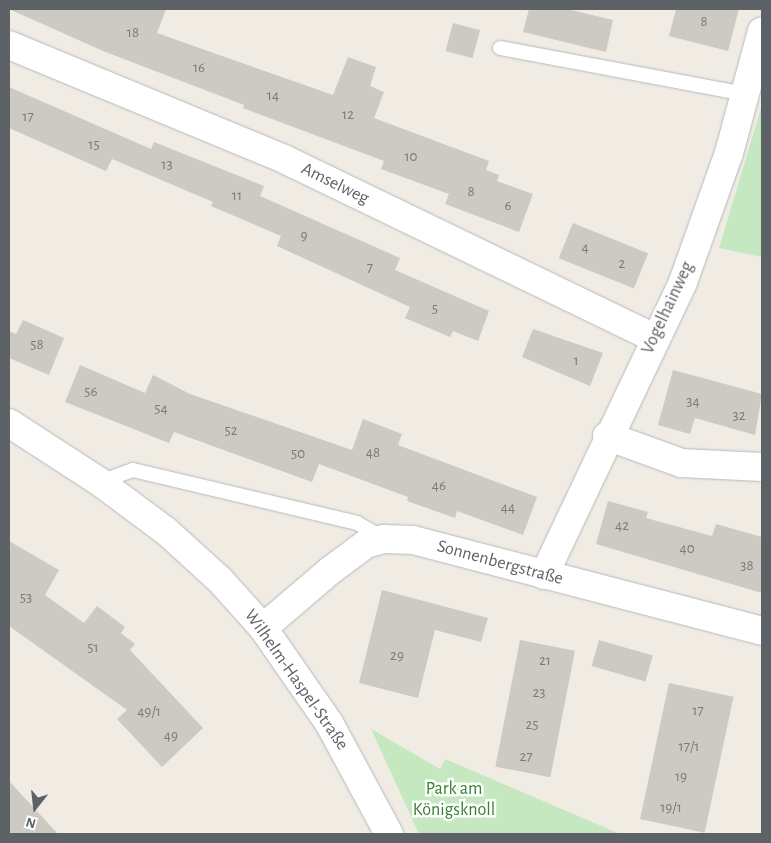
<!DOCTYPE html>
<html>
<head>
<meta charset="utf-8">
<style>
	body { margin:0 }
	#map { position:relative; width:771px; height:843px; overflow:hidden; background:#f0ece4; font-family:"Alegreya Sans",sans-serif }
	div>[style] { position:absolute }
	.green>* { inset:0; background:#c5e8c0 }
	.building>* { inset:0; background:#cdc9c3; transform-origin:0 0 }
	.roads { filter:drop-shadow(0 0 1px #b5b8bc) drop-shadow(0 0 1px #b5b8bc) }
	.service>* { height:14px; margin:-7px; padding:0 7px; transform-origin:7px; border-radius:7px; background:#fff }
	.minor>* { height:28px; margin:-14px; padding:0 14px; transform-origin:14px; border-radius:14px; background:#fff }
	.tertiary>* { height:28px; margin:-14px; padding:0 14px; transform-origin:14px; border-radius:14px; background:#fff }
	span { translate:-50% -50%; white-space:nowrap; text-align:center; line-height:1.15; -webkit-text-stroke:5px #fff; paint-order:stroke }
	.number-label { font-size:15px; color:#787c7d }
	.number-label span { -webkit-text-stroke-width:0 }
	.street-label { font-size:18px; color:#5c6266 }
	.park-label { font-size:18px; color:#378230 }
	.frame { position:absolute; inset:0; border:10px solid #5c6266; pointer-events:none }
	.north { position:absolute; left:10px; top:783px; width:50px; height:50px; -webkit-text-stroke:4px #fff; paint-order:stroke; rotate:196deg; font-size:14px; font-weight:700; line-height:20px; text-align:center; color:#5c6266 }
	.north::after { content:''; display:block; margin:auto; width:18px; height:22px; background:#5c6266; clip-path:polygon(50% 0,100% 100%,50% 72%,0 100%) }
</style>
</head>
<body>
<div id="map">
	<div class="green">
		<div style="clip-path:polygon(762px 105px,762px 257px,719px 248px)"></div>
		<div style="clip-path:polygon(371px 729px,440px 769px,445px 759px,620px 834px,419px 834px)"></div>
	</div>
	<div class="building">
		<div style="clip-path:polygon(9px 9px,166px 9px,157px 33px,333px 95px,348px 57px,376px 67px,370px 86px,384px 92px,374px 118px,489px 161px,486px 170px,499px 175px,497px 181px,533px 194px,519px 232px,445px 204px,449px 194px,381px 169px,384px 161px,243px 108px,244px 105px,103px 51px)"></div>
		<div style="clip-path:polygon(529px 9px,567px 9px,613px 20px,606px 52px,523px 32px)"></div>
		<div style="clip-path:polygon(676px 9px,739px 9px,728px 51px,669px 36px)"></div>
		<div style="left:453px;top:23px;width:28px;height:29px;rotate:15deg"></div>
		<div style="clip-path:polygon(9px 87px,151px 149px,154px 142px,264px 186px,260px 196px,400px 258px,395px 270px,489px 311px,478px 341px,453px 331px,450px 337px,405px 318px,410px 307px,277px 246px,281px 236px,211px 206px,213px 202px,112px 159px,106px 171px,9px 128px)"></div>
		<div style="left:573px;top:223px;width:81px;height:38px;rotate:22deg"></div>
		<div style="clip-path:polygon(23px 320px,64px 338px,49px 375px,9px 358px,9px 331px,16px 334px)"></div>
		<div style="clip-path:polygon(533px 329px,603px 353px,590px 386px,522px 357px)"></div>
		<div style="clip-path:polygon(80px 365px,145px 393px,153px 375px,190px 394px,352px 450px,363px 419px,402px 434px,398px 445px,537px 497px,523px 535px,457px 511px,455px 518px,407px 501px,408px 497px,319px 464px,312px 482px,174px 432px,169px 443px,65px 402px)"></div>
		<div style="clip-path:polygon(673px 370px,762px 394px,755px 435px,695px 418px,690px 434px,658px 425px)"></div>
		<div style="clip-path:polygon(608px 501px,648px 512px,646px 518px,712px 536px,716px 524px,762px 537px,762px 593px,596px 544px)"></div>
		<div style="clip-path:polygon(9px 541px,59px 570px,45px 595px,84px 623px,97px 606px,125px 627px,121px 633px,135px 644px,130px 650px,203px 728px,162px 767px,117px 719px,127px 710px,9px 626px)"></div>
		<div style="clip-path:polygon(382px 590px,488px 618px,481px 642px,435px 630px,418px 698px,359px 683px)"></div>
		<div style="left:520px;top:640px;width:56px;height:129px;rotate:11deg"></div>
		<div style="left:599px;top:640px;width:56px;height:27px;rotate:16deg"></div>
		<div style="left:669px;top:683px;width:66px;height:139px;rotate:12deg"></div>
		<div style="clip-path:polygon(9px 781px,58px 834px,9px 834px)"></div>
	</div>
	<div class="roads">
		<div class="service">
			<div style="left:500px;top:48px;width:250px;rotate:10.6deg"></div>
			<div style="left:100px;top:482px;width:35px;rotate:-20deg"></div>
			<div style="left:133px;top:470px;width:230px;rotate:13.3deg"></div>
			<div style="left:357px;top:523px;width:30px;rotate:30deg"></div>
		</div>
		<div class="minor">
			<div style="left:9px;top:45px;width:298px;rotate:22.5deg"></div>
			<div style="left:284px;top:159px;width:412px;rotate:25.8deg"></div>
			<div style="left:607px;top:436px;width:79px;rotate:20deg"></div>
			<div style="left:681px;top:463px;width:81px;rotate:2.8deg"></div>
			<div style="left:544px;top:575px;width:324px;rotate:-64.6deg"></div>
			<div style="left:683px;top:282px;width:137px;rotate:-70.4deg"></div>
			<div style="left:729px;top:153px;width:126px;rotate:-74.9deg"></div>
			<div style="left:263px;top:628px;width:89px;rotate:-40.5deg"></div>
			<div style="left:331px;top:570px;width:44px;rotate:-36.6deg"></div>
			<div style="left:366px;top:544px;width:19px;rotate:-16deg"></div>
			<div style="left:384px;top:539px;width:29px;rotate:2deg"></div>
			<div style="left:413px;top:540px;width:361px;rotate:14.6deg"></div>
		</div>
		<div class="tertiary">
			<div style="left:9px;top:423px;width:108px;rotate:33deg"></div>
			<div style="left:100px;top:482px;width:82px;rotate:36.6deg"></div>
			<div style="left:166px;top:531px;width:73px;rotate:42.2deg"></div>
			<div style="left:220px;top:580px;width:64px;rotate:48.1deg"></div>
			<div style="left:263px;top:628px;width:116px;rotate:55.2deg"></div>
			<div style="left:329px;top:723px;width:126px;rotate:61.6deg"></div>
		</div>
	</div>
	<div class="number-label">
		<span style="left:704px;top:22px">8</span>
		<span style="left:133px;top:33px">18</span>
		<span style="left:199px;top:68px">16</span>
		<span style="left:273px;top:96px">14</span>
		<span style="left:348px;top:115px">12</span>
		<span style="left:28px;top:117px">17</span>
		<span style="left:94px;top:145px">15</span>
		<span style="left:411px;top:157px">10</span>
		<span style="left:167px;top:165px">13</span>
		<span style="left:471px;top:192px">8</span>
		<span style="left:237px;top:196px">11</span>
		<span style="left:508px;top:206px">6</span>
		<span style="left:304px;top:236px">9</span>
		<span style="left:585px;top:248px">4</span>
		<span style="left:622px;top:264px">2</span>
		<span style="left:370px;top:268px">7</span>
		<span style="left:435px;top:309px">5</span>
		<span style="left:37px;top:345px">58</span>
		<span style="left:576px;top:361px">1</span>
		<span style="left:91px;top:392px">56</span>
		<span style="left:693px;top:402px">34</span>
		<span style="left:161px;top:409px">54</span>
		<span style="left:739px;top:416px">32</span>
		<span style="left:231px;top:431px">52</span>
		<span style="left:373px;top:453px">48</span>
		<span style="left:298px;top:454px">50</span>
		<span style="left:439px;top:486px">46</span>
		<span style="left:508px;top:508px">44</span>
		<span style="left:622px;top:526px">42</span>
		<span style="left:687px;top:549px">40</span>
		<span style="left:747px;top:566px">38</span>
		<span style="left:26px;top:598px">53</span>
		<span style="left:93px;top:648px">51</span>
		<span style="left:397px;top:656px">29</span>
		<span style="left:545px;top:661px">21</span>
		<span style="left:539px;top:693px">23</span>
		<span style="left:698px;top:711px">17</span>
		<span style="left:149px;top:712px">49/1</span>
		<span style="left:532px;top:725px">25</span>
		<span style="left:171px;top:736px">49</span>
		<span style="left:689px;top:747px">17/1</span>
		<span style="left:526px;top:757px">27</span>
		<span style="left:681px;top:777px">19</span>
		<span style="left:671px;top:808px">19/1</span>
	</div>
	<div class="street-label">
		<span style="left:335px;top:184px;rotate:26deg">Amselweg</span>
		<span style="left:668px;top:308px;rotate:-65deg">Vogelhainweg</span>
		<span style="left:500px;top:563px;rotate:15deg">Sonnenbergstraße</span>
		<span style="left:296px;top:680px;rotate:55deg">Wilhelm-Haspel-Straße</span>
	</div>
	<div class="park-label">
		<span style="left:454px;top:800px">Park am<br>Königsknoll</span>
	</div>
	<div class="frame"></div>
	<div class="north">N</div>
</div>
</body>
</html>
